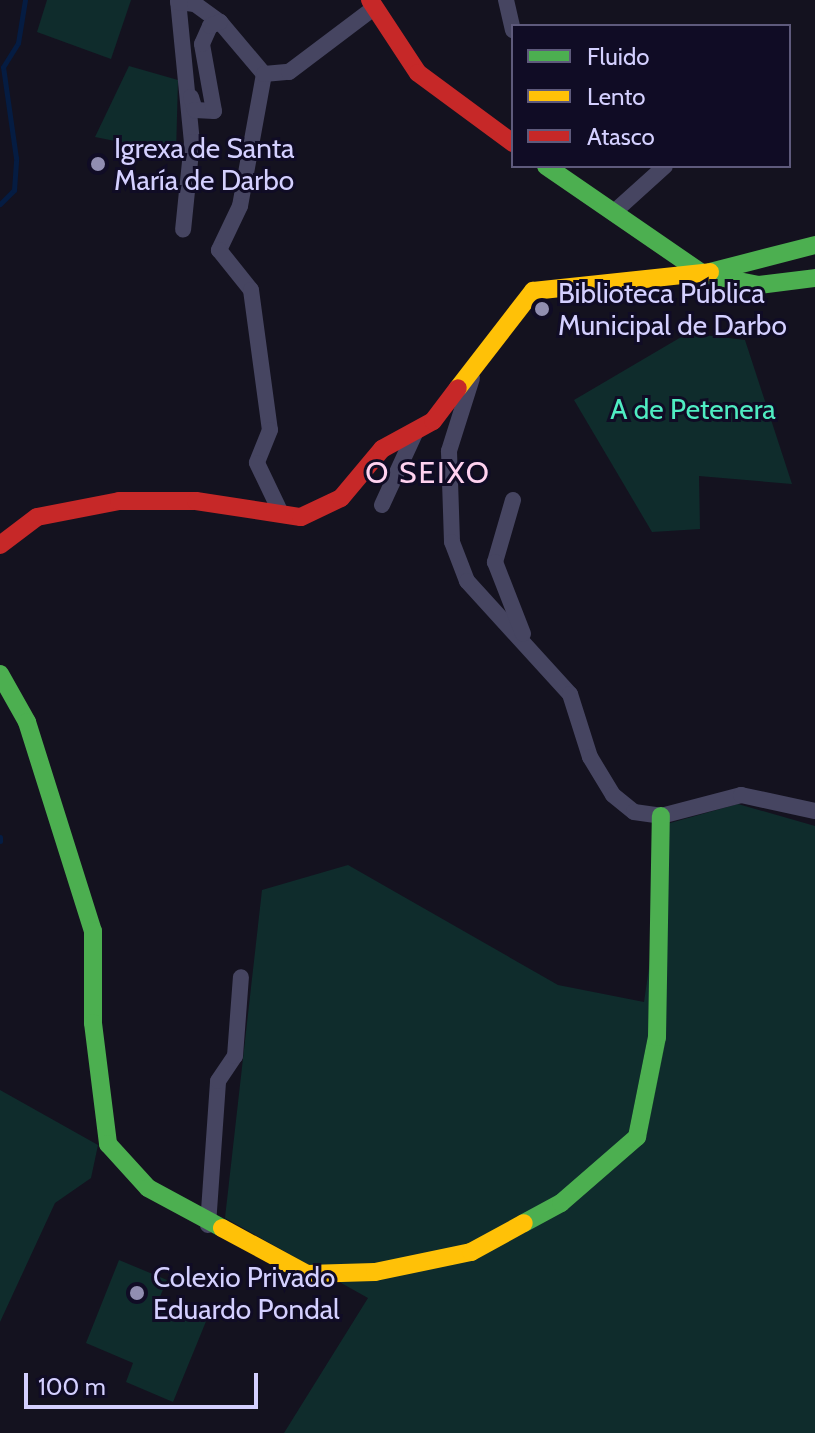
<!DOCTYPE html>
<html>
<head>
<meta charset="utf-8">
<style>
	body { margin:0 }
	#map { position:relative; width:815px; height:1433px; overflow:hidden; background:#14121f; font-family:Cabin,sans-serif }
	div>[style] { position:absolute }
	.green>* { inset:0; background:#0f2c2c }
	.stream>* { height:5px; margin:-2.5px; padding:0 2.5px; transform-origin:2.5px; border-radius:2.5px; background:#051c42 }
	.street>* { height:16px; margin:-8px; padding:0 8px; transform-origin:8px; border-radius:8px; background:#464561 }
	.fast>* { height:18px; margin:-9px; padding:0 9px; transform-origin:9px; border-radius:9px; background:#4caf50 }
	.slow>* { height:18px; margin:-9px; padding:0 9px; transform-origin:9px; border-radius:9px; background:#ffc107 }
	.jam>* { height:18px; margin:-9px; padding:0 9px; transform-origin:9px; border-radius:9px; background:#c62828 }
	.dots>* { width:22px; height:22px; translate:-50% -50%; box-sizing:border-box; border:4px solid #100c25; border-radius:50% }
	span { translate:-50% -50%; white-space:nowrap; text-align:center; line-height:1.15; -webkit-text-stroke:6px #100c25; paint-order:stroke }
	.poi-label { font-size:28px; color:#d4d0ff }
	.left { translate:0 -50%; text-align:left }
	.park-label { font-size:28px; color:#4fecc2 }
	.neighbourhood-label { font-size:30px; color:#ffd2ef; letter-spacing:2px }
	.legend { position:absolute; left:511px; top:24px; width:280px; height:144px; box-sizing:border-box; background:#100c25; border:2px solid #5e5a7c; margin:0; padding:10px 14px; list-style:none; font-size:24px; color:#d4d0ff }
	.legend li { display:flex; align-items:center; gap:16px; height:40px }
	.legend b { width:40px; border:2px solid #5e5a7c }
	.scale { position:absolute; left:24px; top:1373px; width:234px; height:36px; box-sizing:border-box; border:4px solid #d4d0ff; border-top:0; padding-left:10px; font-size:24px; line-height:28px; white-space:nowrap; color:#d4d0ff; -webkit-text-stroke:6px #100c25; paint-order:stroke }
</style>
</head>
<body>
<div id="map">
	<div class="green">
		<div style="clip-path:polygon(47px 0,131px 0,111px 59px,37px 32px)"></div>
		<div style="clip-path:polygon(129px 66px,178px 80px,176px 153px,95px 137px)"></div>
		<div style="clip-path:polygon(688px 333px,745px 340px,792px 484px,699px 476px,700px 529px,652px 532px,574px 400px)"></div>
		<div style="clip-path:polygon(738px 804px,815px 826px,815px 1433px,284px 1433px,368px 1298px,225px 1218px,262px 890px,348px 865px,558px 985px,644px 1002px,670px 823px)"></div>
		<div style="clip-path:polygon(0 1090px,98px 1145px,91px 1178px,55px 1203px,0 1322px)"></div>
		<div style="clip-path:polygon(119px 1260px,167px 1280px,159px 1299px,207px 1319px,173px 1402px,126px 1382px,133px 1363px,86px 1343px)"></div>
	</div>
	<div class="stream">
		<div style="left:0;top:204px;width:20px;rotate:-45deg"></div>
		<div style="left:14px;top:190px;width:32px;rotate:-86deg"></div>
		<div style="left:16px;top:158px;width:92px;rotate:-98.1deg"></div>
		<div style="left:3px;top:67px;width:28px;rotate:-58deg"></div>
		<div style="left:18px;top:43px;width:44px;rotate:-80.8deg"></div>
		<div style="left:0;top:837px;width:4px;rotate:90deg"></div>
	</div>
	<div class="street">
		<div style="left:178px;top:0;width:143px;rotate:84.4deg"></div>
		<div style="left:192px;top:142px;width:88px;rotate:95.8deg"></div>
		<div style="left:506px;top:0;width:31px;rotate:77deg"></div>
		<div style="left:178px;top:2px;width:17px;rotate:7deg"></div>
		<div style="left:195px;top:4px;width:31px;rotate:36deg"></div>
		<div style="left:220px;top:22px;width:68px;rotate:49.8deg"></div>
		<div style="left:264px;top:74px;width:134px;rotate:100.3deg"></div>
		<div style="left:240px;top:206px;width:49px;rotate:115.5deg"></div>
		<div style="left:219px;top:250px;width:51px;rotate:51.3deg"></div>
		<div style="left:251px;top:290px;width:141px;rotate:82.3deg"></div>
		<div style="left:270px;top:430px;width:35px;rotate:112deg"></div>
		<div style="left:257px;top:463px;width:55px;rotate:64.4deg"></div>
		<div style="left:264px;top:74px;width:25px;rotate:-5deg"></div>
		<div style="left:289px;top:72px;width:106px;rotate:-37deg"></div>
		<div style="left:191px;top:97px;width:14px;rotate:73deg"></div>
		<div style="left:195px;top:110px;width:19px;rotate:3deg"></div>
		<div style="left:214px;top:111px;width:68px;rotate:-100.2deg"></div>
		<div style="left:202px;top:44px;width:20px;rotate:-66deg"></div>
		<div style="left:210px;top:26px;width:11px;rotate:-22deg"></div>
		<div style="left:613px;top:213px;width:70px;rotate:-42.1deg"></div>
		<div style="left:472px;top:378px;width:77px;rotate:107.5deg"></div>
		<div style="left:449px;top:451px;width:91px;rotate:88.1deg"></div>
		<div style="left:452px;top:542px;width:42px;rotate:69deg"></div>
		<div style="left:467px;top:581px;width:153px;rotate:47.7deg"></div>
		<div style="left:570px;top:694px;width:66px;rotate:72.4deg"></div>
		<div style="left:590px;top:757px;width:44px;rotate:58.8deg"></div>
		<div style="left:613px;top:795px;width:27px;rotate:39deg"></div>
		<div style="left:634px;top:812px;width:27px;rotate:8deg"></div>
		<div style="left:661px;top:816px;width:83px;rotate:-14.7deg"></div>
		<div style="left:741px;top:795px;width:76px;rotate:12.2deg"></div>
		<div style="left:513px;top:500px;width:65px;rotate:106.2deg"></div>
		<div style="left:495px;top:562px;width:77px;rotate:68.7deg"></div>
		<div style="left:382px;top:505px;width:81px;rotate:-65.3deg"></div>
		<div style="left:208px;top:1225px;width:144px;rotate:-86deg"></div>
		<div style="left:218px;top:1081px;width:30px;rotate:-56deg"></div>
		<div style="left:235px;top:1056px;width:79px;rotate:-85.7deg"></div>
	</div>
	<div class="fast">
		<div style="left:546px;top:166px;width:191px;rotate:34.5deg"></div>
		<div style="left:703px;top:274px;width:57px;rotate:11.1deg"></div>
		<div style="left:759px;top:285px;width:56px;rotate:-7.1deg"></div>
		<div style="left:710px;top:272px;width:108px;rotate:-14.4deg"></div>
		<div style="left:0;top:674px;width:55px;rotate:60.6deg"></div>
		<div style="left:27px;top:722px;width:219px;rotate:72.5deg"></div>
		<div style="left:93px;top:931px;width:92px;rotate:90deg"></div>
		<div style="left:93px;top:1023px;width:122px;rotate:82.9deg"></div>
		<div style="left:108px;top:1144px;width:59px;rotate:47.7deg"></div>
		<div style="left:148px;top:1188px;width:84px;rotate:28.4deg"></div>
		<div style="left:524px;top:1223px;width:42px;rotate:-28.4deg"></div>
		<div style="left:561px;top:1203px;width:101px;rotate:-41deg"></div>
		<div style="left:637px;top:1137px;width:102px;rotate:-78.7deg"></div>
		<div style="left:657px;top:1037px;width:221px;rotate:-89deg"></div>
	</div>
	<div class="slow">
		<div style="left:458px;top:388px;width:123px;rotate:-52.3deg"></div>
		<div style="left:533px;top:291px;width:178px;rotate:-6.1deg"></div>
		<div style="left:222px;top:1228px;width:97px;rotate:28.4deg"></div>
		<div style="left:307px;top:1274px;width:68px;rotate:-1.7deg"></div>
		<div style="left:375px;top:1272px;width:98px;rotate:-11.8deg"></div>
		<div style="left:471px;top:1252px;width:60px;rotate:-28.7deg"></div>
	</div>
	<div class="jam">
		<div style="left:370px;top:0;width:87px;rotate:56.7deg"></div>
		<div style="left:418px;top:73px;width:118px;rotate:36.4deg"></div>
		<div style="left:0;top:545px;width:46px;rotate:-37.1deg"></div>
		<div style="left:37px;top:517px;width:84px;rotate:-11deg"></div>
		<div style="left:119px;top:501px;width:77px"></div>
		<div style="left:196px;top:501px;width:106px;rotate:8.7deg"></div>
		<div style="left:301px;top:517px;width:44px;rotate:-25.4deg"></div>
		<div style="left:341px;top:498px;width:64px;rotate:-50.1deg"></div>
		<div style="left:382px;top:449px;width:58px;rotate:-28.8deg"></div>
		<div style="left:433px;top:421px;width:41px;rotate:-52.9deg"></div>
	</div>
	<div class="dots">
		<div style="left:98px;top:164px;background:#918eb1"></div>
		<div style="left:542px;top:309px;background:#918eb1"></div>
		<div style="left:137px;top:1293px;background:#918eb1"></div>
	</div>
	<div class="poi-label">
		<span class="left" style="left:114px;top:164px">Igrexa de Santa<br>María de Darbo</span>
		<span class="left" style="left:558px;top:309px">Biblioteca Pública<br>Municipal de Darbo</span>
		<span class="left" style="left:153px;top:1293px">Colexio Privado<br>Eduardo Pondal</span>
	</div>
	<div class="park-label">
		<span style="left:693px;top:409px">A de Petenera</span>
	</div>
	<div class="neighbourhood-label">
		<span style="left:428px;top:473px">O SEIXO</span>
	</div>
	<ul class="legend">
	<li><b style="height:10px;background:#4caf50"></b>Fluido</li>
	<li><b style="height:10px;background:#ffc107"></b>Lento</li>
	<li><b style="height:10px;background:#c62828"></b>Atasco</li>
	</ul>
	<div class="scale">100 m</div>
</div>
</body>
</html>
